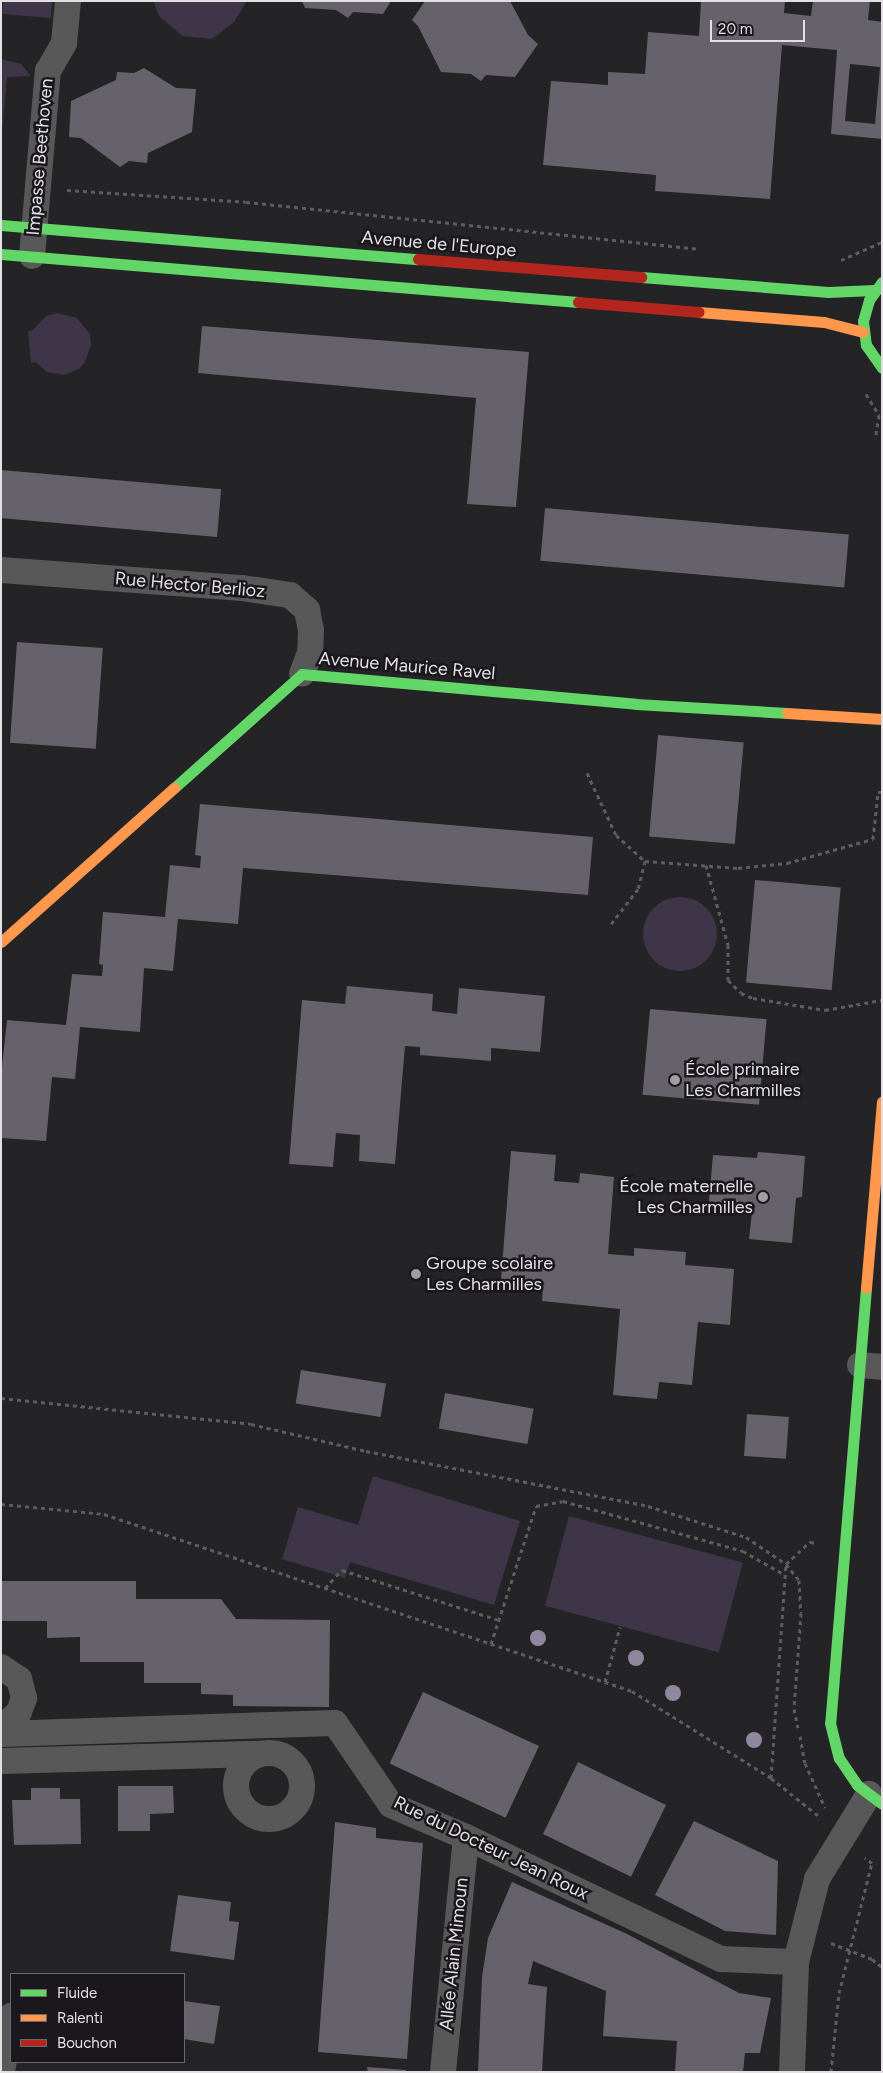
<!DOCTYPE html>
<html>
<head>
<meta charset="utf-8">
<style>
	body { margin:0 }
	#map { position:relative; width:883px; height:2073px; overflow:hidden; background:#242325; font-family:Figtree,sans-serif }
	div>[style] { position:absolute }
	.green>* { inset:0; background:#3f3549; transform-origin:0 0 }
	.round { border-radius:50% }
	.building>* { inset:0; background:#66626b; transform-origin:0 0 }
	.path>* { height:3px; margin-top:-1.5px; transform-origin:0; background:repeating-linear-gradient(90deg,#5d5d5e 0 4px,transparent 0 8px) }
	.street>* { height:26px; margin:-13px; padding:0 13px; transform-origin:13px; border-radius:13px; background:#585858 }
	.street>.ring { margin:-13px; padding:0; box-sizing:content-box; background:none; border:26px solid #585858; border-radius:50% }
	.fast>* { height:11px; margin:-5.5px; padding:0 5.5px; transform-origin:5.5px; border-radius:5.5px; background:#63d668 }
	.slow>* { height:11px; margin:-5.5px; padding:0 5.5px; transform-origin:5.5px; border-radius:5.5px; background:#ff974d }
	.jam>* { height:11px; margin:-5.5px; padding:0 5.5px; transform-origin:5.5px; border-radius:5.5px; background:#b3261e }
	.trees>* { width:16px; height:16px; margin:-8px; border-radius:50%; background:#90869d }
	.dots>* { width:14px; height:14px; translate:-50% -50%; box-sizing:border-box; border:2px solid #1a181d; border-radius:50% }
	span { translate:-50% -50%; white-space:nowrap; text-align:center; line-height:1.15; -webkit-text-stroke:5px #1a181d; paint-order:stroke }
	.street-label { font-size:18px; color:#e2e0e3 }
	.poi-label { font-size:18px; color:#e2e0e3 }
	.left { translate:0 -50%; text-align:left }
	.right { translate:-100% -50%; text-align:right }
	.frame { position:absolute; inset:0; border:2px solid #e2e0e3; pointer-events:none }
	.legend { position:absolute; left:10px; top:1973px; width:175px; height:90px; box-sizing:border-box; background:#1a181d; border:1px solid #6a686c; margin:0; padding:6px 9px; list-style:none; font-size:15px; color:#e2e0e3 }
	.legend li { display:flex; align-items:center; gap:10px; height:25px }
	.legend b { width:25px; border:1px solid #6a686c }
	.scale { position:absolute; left:710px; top:20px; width:95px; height:22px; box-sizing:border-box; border:2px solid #e2e0e3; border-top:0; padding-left:6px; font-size:15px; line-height:18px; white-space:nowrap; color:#e2e0e3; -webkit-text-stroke:4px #1a181d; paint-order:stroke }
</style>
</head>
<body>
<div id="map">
	<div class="green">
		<div style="clip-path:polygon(3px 1px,52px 1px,51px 18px,2px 14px)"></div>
		<div style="clip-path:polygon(153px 1px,247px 1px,234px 22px,212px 39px,182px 36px,159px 16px)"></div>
		<div style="clip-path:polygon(1px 59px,21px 64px,31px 76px,7px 77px,2px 133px)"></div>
		<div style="clip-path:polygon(57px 313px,77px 318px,90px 334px,91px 345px,85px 362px,79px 369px,64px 375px,47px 372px,36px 362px,31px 363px,28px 330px,32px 331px,46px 316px)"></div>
		<div class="round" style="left:643px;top:897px;width:74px;height:74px"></div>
		<div style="clip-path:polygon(373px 1476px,520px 1521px,494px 1605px,350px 1562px,345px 1578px,282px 1559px,298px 1507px,358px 1525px)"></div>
		<div style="left:569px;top:1516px;width:180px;height:93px;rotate:15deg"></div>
	</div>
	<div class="building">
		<div style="clip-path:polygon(302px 1px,391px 1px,383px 14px,353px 12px,348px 18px,336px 10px,305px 8px)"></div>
		<div style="clip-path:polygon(425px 1px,510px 1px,528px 35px,538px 44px,515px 77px,486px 75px,481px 81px,471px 74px,441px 72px,418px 26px,412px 20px)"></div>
		<div style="clip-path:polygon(evenodd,701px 1px,785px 1px,784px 13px,811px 16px,813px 1px,870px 1px,868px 20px,882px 22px,882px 139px,831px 134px,837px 50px,782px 45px,770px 199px,655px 191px,656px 175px,543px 165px,551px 81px,608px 85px,608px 72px,645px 74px,648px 32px,699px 36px,701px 1px,850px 64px,880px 67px,875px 124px,845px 121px,850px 64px)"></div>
		<div style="clip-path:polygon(144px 68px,176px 88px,196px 89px,192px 132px,148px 153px,147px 163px,129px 161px,120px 167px,81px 138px,69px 137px,71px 101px,116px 80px,117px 72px,134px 73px)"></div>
		<div style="clip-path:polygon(202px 326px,529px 352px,516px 507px,467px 504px,476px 398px,198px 373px)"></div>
		<div style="left:1px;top:470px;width:221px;height:48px;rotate:5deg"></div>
		<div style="left:545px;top:508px;width:305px;height:53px;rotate:5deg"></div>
		<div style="left:17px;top:642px;width:86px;height:101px;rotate:4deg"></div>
		<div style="left:658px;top:735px;width:86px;height:102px;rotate:5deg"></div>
		<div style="clip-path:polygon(200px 804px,593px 837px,588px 895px,243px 868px,238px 924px,178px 919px,173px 971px,144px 968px,140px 1032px,80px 1027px,75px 1079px,52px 1077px,46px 1141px,1px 1138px,1px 1076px,7px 1020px,66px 1025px,72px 974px,102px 976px,103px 965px,99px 964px,103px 912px,165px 917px,170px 865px,200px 868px,201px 856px,195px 855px)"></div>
		<div style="left:755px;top:880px;width:86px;height:103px;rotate:5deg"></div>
		<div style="clip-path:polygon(347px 986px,433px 994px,432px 1011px,457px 1014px,459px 988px,545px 996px,540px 1052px,491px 1048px,491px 1061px,420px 1055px,420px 1047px,405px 1046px,395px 1164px,359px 1161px,360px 1135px,336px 1133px,333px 1167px,289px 1164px,302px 1000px,345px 1004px)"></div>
		<div style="left:650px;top:1009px;width:117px;height:86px;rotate:5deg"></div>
		<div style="clip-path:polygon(511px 1151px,556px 1155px,554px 1181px,579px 1183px,580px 1173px,614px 1177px,608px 1254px,634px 1256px,634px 1248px,686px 1252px,685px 1265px,734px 1269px,730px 1325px,698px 1322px,692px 1385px,659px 1382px,657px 1399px,613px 1395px,620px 1309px,542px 1301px,543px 1284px,501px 1280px)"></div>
		<div style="clip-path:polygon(758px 1152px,805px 1156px,802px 1197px,796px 1198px,792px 1243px,749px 1239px,752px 1212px,708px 1211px,713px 1155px,757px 1158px)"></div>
		<div style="left:301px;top:1370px;width:86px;height:34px;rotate:9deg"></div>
		<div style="left:445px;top:1393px;width:90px;height:36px;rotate:10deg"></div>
		<div style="left:747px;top:1414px;width:42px;height:42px;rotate:4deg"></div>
		<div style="clip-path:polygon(1px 1581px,136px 1581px,136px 1599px,221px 1599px,236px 1619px,330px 1620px,329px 1707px,233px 1706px,233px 1695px,201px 1694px,201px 1683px,144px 1683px,144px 1662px,80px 1662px,80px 1637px,47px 1638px,47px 1621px,1px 1621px)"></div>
		<div style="left:423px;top:1692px;width:128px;height:79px;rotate:25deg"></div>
		<div style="left:578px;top:1762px;width:98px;height:80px;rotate:26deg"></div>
		<div style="clip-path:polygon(118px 1786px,173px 1786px,174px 1813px,150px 1814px,150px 1831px,118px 1831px)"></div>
		<div style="clip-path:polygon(31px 1788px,60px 1788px,60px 1799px,80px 1799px,81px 1844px,14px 1845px,12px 1800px,31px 1800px)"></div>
		<div style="clip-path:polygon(694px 1821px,778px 1861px,776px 1935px,725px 1931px,655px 1895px)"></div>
		<div style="clip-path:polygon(335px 1822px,376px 1828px,376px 1838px,423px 1843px,407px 2059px,318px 2052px)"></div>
		<div style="clip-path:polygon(512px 1882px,627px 1934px,739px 1993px,771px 1998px,760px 2053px,745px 2053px,743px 2072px,675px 2072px,677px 2041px,603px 2036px,606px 1991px,533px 1961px,528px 1984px,547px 1987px,542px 2072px,478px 2072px,482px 1977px,488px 1938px)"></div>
		<div style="clip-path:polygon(178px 1895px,231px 1902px,229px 1921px,239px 1922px,234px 1960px,170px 1951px)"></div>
		<div style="clip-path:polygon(184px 2001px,220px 2006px,214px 2044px,184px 2039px)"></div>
		<div style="clip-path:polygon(367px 2067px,406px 2070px,406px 2072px,368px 2072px)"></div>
	</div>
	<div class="path">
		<div style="left:67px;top:190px;width:179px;rotate:3.8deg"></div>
		<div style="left:246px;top:202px;width:454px;rotate:5.9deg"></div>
		<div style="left:841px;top:260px;width:45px;rotate:-23.7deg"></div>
		<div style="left:866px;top:394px;width:25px;rotate:58deg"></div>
		<div style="left:879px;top:415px;width:24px;rotate:99deg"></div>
		<div style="left:587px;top:773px;width:68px;rotate:64.9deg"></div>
		<div style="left:616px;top:835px;width:39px;rotate:42deg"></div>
		<div style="left:645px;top:861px;width:29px;rotate:104deg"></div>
		<div style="left:638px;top:889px;width:44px;rotate:127.6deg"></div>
		<div style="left:645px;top:861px;width:93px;rotate:4.3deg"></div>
		<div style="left:738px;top:868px;width:49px;rotate:-5.8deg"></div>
		<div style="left:787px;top:863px;width:89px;rotate:-15.6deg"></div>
		<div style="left:873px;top:839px;width:47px;rotate:-83.9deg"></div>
		<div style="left:878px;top:792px;width:4px"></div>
		<div style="left:706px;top:865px;width:83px;rotate:74.6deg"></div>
		<div style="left:728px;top:945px;width:35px;rotate:90deg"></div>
		<div style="left:728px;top:980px;width:18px;rotate:45deg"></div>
		<div style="left:741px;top:993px;width:13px;rotate:23deg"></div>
		<div style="left:753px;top:998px;width:73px;rotate:9.5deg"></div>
		<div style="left:825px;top:1010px;width:58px;rotate:-10deg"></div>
		<div style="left:1px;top:1398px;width:251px;rotate:5.9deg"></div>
		<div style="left:251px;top:1424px;width:118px;rotate:13.2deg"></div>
		<div style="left:366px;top:1451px;width:287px;rotate:11deg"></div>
		<div style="left:648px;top:1506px;width:103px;rotate:17.6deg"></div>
		<div style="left:746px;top:1537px;width:48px;rotate:34deg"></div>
		<div style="left:786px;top:1564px;width:21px;rotate:51deg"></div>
		<div style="left:799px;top:1580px;width:33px;rotate:87deg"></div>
		<div style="left:801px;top:1613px;width:96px;rotate:94.2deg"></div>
		<div style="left:794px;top:1709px;width:19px;rotate:78deg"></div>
		<div style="left:1px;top:1504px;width:103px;rotate:5.5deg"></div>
		<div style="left:104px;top:1514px;width:557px;rotate:18.53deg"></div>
		<div style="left:632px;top:1691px;width:164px;rotate:32deg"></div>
		<div style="left:771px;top:1778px;width:63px;rotate:38.5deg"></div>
		<div style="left:325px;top:1588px;width:25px;rotate:-47deg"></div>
		<div style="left:342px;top:1570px;width:165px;rotate:17.7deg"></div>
		<div style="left:491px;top:1644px;width:145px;rotate:-71.9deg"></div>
		<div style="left:536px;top:1506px;width:27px;rotate:-10deg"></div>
		<div style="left:563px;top:1501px;width:187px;rotate:15.5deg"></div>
		<div style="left:743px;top:1551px;width:48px;rotate:29.7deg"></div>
		<div style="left:605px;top:1682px;width:57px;rotate:-74.7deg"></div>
		<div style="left:800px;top:1736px;width:27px;rotate:80deg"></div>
		<div style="left:805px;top:1763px;width:49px;rotate:66deg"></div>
		<div style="left:771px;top:1778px;width:215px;rotate:-86deg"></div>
		<div style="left:786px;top:1564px;width:33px;rotate:-43deg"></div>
		<div style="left:810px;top:1542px;width:6px;rotate:9deg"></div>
		<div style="left:831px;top:1943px;width:44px;rotate:21.3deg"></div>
		<div style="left:872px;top:1959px;width:13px;rotate:39deg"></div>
		<div style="left:831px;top:2072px;width:79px;rotate:-84.2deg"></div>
		<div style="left:839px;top:1993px;width:134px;rotate:-75.8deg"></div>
		<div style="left:872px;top:1863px;width:9px;rotate:-144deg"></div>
	</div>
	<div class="street">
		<div style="left:32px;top:256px;width:186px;rotate:-85.1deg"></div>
		<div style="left:48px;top:71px;width:32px;rotate:-60deg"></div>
		<div style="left:64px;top:43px;width:42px;rotate:-84.6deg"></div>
		<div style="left:1px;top:570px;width:242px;rotate:4.3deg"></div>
		<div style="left:242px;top:588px;width:49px;rotate:8.3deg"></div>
		<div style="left:290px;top:595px;width:23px;rotate:41deg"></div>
		<div style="left:307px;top:610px;width:20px;rotate:79deg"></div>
		<div style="left:311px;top:630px;width:23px;rotate:92deg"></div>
		<div style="left:310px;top:653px;width:22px;rotate:111deg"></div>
		<div style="left:860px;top:1365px;width:22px;rotate:5deg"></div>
		<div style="left:1px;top:1667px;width:22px;rotate:34deg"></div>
		<div style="left:19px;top:1679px;width:20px;rotate:75deg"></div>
		<div style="left:24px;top:1698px;width:15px;rotate:110deg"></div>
		<div style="left:19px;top:1712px;width:25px;rotate:137deg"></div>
		<div style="left:1px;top:1734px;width:334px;rotate:-1.9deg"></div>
		<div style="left:335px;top:1723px;width:99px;rotate:55.7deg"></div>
		<div style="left:391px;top:1805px;width:82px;rotate:23.1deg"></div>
		<div style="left:466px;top:1837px;width:283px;rotate:25.6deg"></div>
		<div style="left:721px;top:1959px;width:75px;rotate:2.3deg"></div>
		<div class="ring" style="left:236px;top:1753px;width:40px;height:40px"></div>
		<div style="left:1px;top:1761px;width:258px;rotate:-1.6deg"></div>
		<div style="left:2px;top:2072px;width:57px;rotate:-80.9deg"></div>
		<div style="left:443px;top:2072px;width:236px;rotate:-84.4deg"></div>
		<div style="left:792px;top:2072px;width:110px;rotate:-87.9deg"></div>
		<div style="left:796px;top:1962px;width:86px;rotate:-75.8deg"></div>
		<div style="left:817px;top:1879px;width:100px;rotate:-58.5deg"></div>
	</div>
	<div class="fast">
		<div style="left:1px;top:225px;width:418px;rotate:4.7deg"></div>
		<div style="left:1px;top:254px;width:579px;rotate:4.76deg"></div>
		<div style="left:641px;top:277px;width:188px;rotate:4.6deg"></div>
		<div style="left:828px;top:292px;width:46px;rotate:-2.5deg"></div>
		<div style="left:882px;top:282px;width:22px;rotate:126deg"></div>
		<div style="left:869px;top:300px;width:22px;rotate:106deg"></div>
		<div style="left:863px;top:321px;width:24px;rotate:83deg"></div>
		<div style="left:866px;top:345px;width:28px;rotate:55deg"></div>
		<div style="left:174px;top:788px;width:171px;rotate:-41.7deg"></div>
		<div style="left:302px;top:674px;width:335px;rotate:5.1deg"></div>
		<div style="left:636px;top:704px;width:151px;rotate:3.4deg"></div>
		<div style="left:866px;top:1288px;width:436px;rotate:94.7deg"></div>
		<div style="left:830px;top:1723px;width:36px;rotate:76deg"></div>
		<div style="left:839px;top:1758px;width:32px;rotate:56deg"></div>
		<div style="left:857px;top:1785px;width:31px;rotate:37deg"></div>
	</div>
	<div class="slow">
		<div style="left:699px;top:312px;width:125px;rotate:4.6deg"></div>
		<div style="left:824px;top:322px;width:40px;rotate:14.4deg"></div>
		<div style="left:787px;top:713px;width:95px;rotate:3.6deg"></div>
		<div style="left:1px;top:942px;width:232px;rotate:-41.7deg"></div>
		<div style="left:866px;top:1288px;width:187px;rotate:-85.1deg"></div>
	</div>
	<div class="jam">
		<div style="left:418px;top:259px;width:224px;rotate:4.6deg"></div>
		<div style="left:578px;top:302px;width:121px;rotate:4.7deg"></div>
	</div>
	<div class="trees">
		<div style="left:538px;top:1638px"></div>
		<div style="left:636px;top:1658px"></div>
		<div style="left:673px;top:1693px"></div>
		<div style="left:754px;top:1740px"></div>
	</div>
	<div class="dots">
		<div style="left:675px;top:1080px;background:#a09ea0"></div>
		<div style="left:763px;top:1197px;background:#a09ea0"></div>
		<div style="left:416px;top:1274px;background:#a09ea0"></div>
	</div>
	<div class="street-label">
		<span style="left:40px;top:157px;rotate:-85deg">Impasse Beethoven</span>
		<span style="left:439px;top:244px;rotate:5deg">Avenue de l'Europe</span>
		<span style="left:190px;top:585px;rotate:5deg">Rue Hector Berlioz</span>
		<span style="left:407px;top:666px;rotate:5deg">Avenue Maurice Ravel</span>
		<span style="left:491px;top:1848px;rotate:26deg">Rue du Docteur Jean Roux</span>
		<span style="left:454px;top:1954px;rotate:-84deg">Allée Alain Mimoun</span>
	</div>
	<div class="poi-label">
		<span class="left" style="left:685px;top:1080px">École primaire<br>Les Charmilles</span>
		<span class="right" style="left:753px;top:1197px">École maternelle<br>Les Charmilles</span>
		<span class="left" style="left:426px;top:1274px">Groupe scolaire<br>Les Charmilles</span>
	</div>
	<div class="frame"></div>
	<ul class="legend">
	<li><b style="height:6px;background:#63d668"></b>Fluide</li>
	<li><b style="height:6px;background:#ff974d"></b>Ralenti</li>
	<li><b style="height:6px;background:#b3261e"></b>Bouchon</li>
	</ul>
	<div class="scale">20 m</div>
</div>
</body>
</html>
